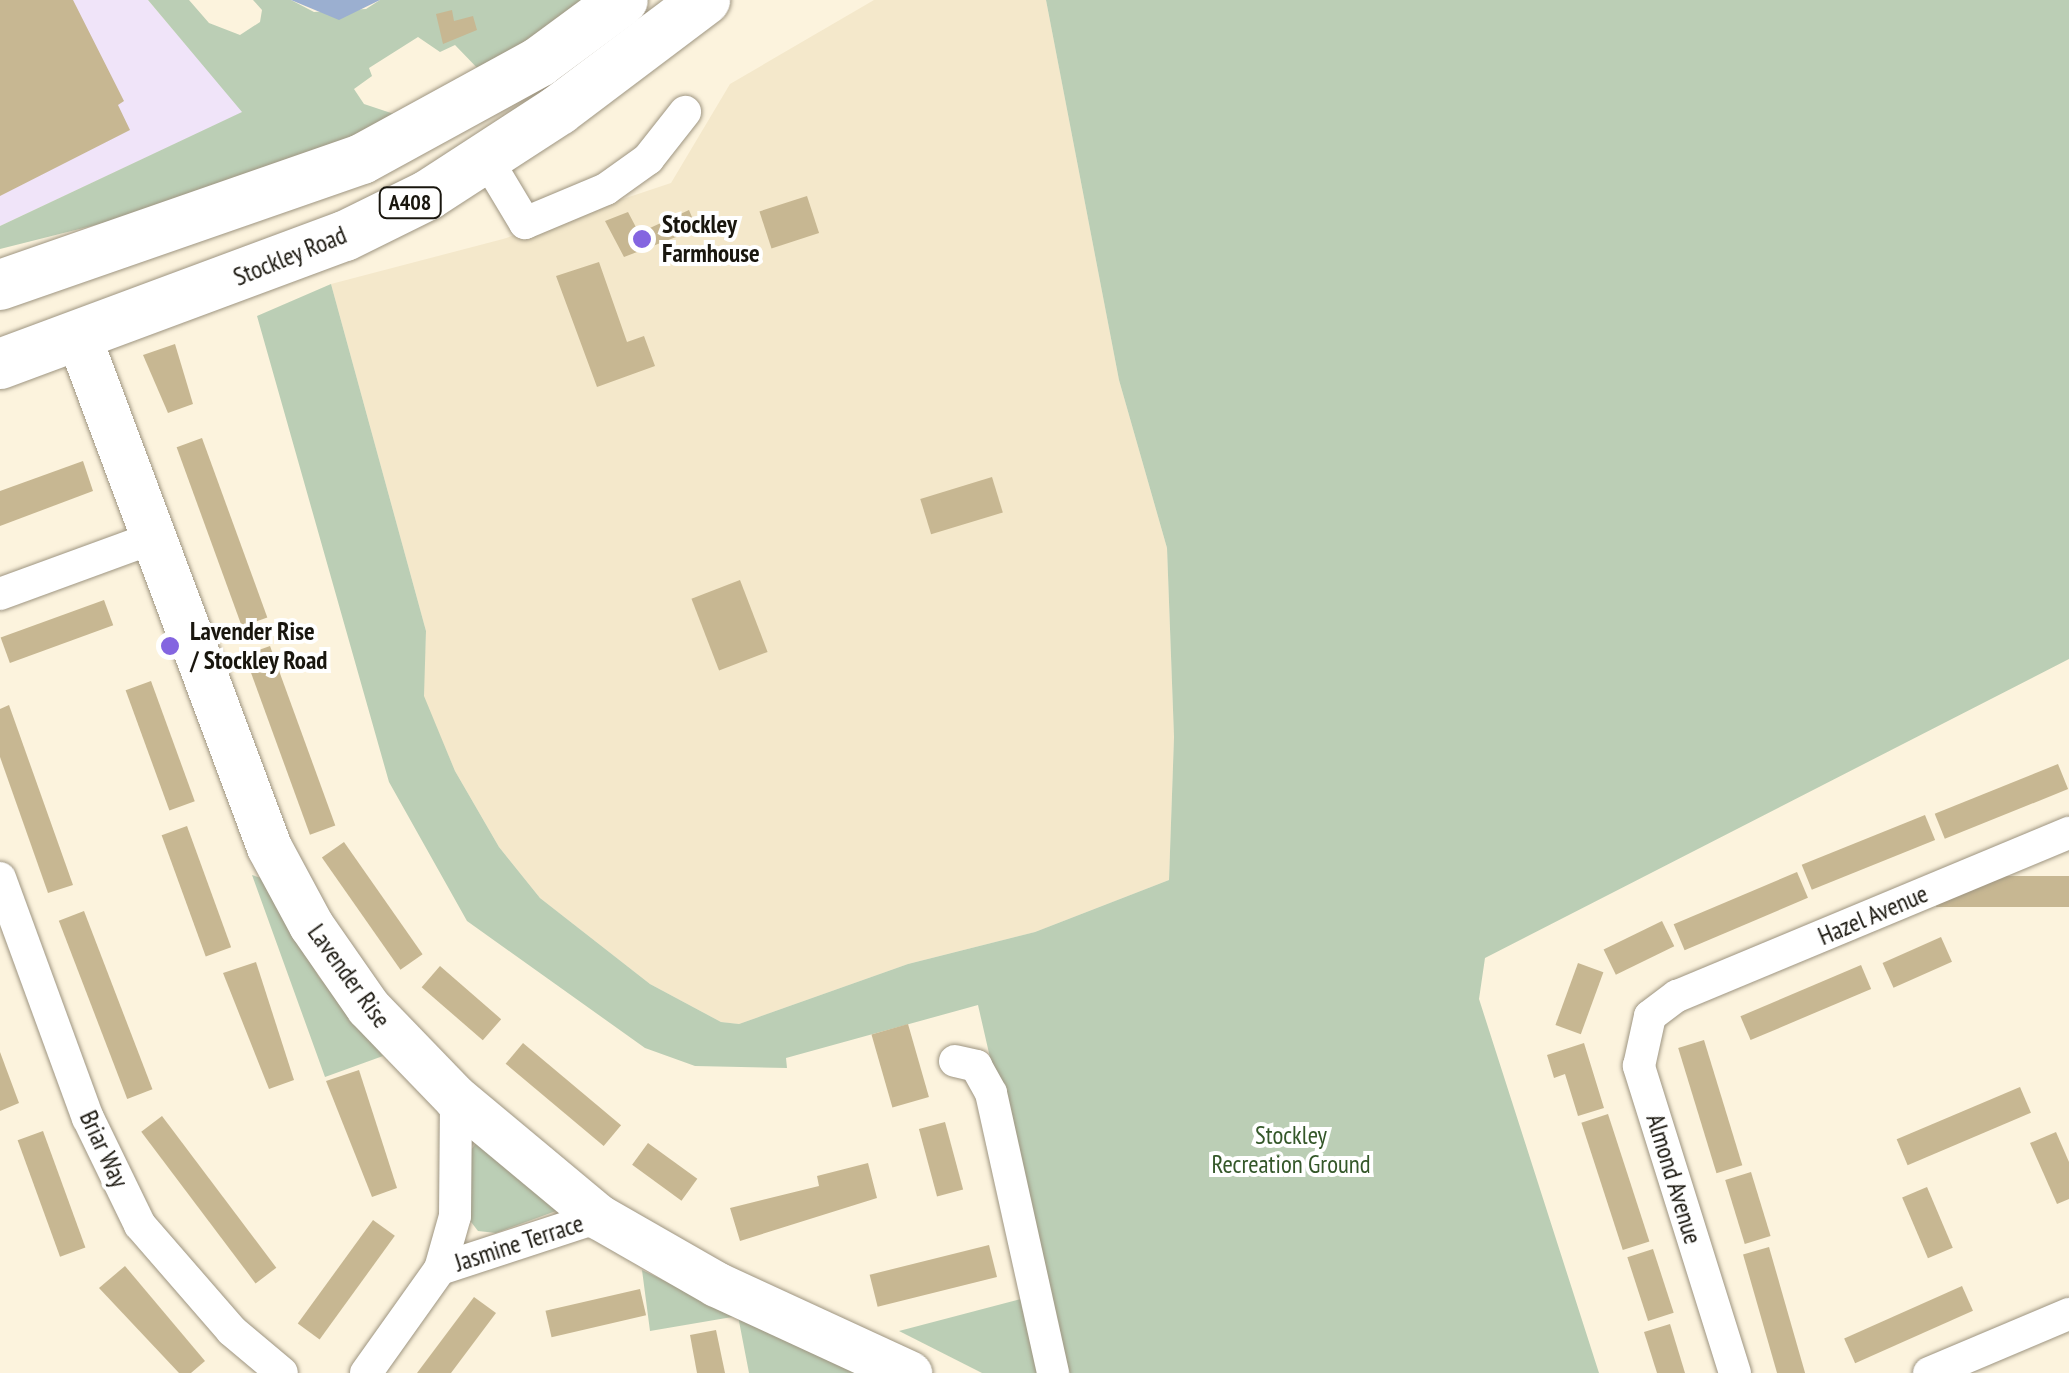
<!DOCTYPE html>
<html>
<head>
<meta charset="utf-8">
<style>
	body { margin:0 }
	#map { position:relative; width:2069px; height:1373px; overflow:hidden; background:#fcf3dd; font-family:"PT Sans Narrow",sans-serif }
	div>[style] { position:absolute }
	.built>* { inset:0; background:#f4e8cb }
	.industrial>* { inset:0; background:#f0e4f9 }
	.green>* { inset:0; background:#bbceb5 }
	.water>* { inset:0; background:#9bafd0 }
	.building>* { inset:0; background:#c7b792; transform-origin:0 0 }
	.roads { filter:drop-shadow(0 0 2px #9e9581) drop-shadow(0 0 2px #9e9581) }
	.street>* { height:32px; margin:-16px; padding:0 16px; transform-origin:16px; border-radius:16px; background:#fff }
	.secondary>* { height:45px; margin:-22.5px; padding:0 22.5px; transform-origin:22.5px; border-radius:22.5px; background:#fff }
	.primary>* { height:50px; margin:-25px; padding:0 25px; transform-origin:25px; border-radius:25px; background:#fff }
	.dots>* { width:28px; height:28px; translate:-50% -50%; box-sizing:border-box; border:5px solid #fff; border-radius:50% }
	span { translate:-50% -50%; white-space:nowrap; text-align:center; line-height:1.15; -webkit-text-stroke:8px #fff; paint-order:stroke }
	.shield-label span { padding:2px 8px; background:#fff; border:2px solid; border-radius:8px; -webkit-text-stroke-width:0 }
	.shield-label { font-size:22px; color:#19160e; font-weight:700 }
	.poi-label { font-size:25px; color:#19160e; font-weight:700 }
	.left { translate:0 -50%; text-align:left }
	.street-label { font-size:25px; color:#19160e }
	.park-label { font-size:25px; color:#345729 }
</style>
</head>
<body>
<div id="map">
	<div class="built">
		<div style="clip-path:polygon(874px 0,1046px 0,1119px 380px,1167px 548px,1174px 737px,1169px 880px,1035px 932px,908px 964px,739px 1024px,721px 1022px,650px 984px,540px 898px,499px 847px,455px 771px,423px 696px,426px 631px,331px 284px,503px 239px,671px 183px,730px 84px)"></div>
	</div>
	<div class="industrial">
		<div style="clip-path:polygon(0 0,148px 0,243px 112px,0 226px)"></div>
	</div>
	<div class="green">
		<div style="clip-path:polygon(148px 0,189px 0,209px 23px,240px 35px,260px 22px,262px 10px,253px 0,291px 0,314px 12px,366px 9px,380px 0,588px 0,484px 75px,455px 45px,440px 52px,418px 37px,369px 68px,372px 76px,354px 89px,364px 104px,400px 116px,394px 121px,159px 209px,0 249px,0 226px,242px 112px)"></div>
		<div style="clip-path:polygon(1046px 0,2069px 0,2069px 659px,1485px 958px,1479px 999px,1599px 1373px,1062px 1373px,978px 1005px,786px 1058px,787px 1068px,695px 1066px,645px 1048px,467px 921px,389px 782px,257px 316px,331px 284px,426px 631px,424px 696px,455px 771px,499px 847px,540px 898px,650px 984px,721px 1022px,739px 1024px,908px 964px,1035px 932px,1169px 880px,1174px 737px,1167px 548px,1119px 380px)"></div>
		<div style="clip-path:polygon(252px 875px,261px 878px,319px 977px,383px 1056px,325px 1077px)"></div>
		<div style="clip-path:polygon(477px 1142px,557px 1206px,556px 1211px,496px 1233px,478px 1231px,468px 1218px,470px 1151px)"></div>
		<div style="clip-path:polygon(642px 1270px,858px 1373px,749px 1373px,738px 1316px,650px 1331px)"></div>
		<div style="clip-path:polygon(1025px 1298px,1041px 1373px,982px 1373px,899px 1331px)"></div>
	</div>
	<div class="water">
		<div style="clip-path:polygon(291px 0,380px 0,339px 20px)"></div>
	</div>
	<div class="building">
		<div style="clip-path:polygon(0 0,73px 0,124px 101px,118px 105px,130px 130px,0 196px)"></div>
		<div style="clip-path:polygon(452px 10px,454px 21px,473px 16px,477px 30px,443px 44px,436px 14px)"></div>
		<div style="left:807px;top:196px;width:39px;height:50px;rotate:72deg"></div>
		<div style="clip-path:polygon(689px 210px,697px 229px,624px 257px,605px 221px,628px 212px,639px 233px)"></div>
		<div style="clip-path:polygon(599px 262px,627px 342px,644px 336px,655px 366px,597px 387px,556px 276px)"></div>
		<div style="clip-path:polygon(175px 344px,193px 404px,168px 413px,143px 355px)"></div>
		<div style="left:202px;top:438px;width:191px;height:27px;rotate:70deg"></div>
		<div style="clip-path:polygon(83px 461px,93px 491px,0 526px,0 491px)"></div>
		<div style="left:992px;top:477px;width:37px;height:75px;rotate:73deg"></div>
		<div style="left:740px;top:580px;width:77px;height:52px;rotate:69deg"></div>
		<div style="left:104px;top:600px;width:27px;height:110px;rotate:70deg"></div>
		<div style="left:270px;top:646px;width:191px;height:27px;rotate:70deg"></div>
		<div style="left:151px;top:681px;width:128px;height:27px;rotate:70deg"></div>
		<div style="clip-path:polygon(9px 705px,73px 885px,48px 893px,0 757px,0 709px)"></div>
		<div style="left:2058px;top:764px;width:27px;height:133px;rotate:68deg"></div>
		<div style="left:1925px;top:815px;width:27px;height:133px;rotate:68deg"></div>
		<div style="left:187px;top:826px;width:129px;height:27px;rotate:70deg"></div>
		<div style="left:344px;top:842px;width:137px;height:27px;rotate:55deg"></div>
		<div style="left:1797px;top:872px;width:28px;height:134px;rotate:67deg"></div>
		<div style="left:2069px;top:876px;width:31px;height:133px;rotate:90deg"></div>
		<div style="left:84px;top:911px;width:191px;height:27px;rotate:69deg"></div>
		<div style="left:1662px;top:921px;width:28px;height:65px;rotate:64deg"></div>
		<div style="left:1941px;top:937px;width:27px;height:64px;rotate:66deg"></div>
		<div style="clip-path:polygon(256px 962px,294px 1080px,269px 1089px,223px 973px)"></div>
		<div style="left:1578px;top:963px;width:27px;height:66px;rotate:20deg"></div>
		<div style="left:1861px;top:965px;width:26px;height:131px;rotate:67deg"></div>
		<div style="left:440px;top:966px;width:81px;height:28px;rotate:41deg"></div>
		<div style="left:908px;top:1024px;width:76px;height:38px;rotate:74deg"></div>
		<div style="left:1704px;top:1040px;width:131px;height:27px;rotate:73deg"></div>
		<div style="left:523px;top:1043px;width:128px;height:27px;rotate:40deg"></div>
		<div style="clip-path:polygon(1584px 1043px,1604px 1108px,1578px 1116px,1565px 1074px,1554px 1078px,1547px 1055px)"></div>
		<div style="clip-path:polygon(0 1052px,19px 1103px,0 1111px)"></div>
		<div style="clip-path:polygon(359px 1070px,397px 1188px,372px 1197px,326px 1081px)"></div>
		<div style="left:2020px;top:1087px;width:28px;height:134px;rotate:67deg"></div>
		<div style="left:1608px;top:1114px;width:134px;height:28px;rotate:72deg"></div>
		<div style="left:162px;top:1116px;width:190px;height:26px;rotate:53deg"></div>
		<div style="left:945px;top:1122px;width:70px;height:27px;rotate:75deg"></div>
		<div style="left:43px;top:1131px;width:124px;height:27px;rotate:70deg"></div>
		<div style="clip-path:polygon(2056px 1132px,2069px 1162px,2069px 1199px,2057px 1204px,2030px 1143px)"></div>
		<div style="left:648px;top:1143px;width:61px;height:27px;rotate:36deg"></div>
		<div style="clip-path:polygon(868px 1163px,877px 1198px,740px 1241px,730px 1208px,819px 1186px,817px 1176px)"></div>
		<div style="left:1751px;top:1172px;width:67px;height:27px;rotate:73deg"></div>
		<div style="left:1927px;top:1187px;width:66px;height:27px;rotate:67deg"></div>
		<div style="left:373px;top:1220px;width:27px;height:128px;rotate:36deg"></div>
		<div style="left:989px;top:1245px;width:33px;height:123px;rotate:76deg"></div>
		<div style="left:1769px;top:1247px;width:131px;height:27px;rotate:74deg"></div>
		<div style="left:1653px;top:1249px;width:67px;height:27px;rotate:72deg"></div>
		<div style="clip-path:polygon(125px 1266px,205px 1361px,191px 1373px,179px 1373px,99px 1288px)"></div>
		<div style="left:1962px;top:1286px;width:27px;height:129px;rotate:66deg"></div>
		<div style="left:640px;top:1289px;width:27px;height:97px;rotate:77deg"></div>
		<div style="clip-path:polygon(474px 1297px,496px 1313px,451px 1373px,417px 1373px)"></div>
		<div style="clip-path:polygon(1670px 1324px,1685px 1373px,1657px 1373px,1644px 1332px)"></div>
		<div style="clip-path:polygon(716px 1330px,725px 1373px,697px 1373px,690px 1335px)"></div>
	</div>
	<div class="roads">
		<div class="street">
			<div style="left:486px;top:158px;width:76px;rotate:59deg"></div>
			<div style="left:525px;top:223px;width:88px;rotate:-22.8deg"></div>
			<div style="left:606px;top:189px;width:52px;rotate:-35.5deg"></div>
			<div style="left:648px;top:159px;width:60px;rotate:-51.8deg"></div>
			<div style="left:0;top:594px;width:160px;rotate:-20.1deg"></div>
			<div style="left:0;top:878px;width:256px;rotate:69.9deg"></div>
			<div style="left:88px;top:1118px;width:119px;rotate:64.1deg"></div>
			<div style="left:140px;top:1225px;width:140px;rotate:49deg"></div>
			<div style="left:232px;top:1331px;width:65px;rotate:40deg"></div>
			<div style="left:955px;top:1061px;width:22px;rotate:13deg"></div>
			<div style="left:976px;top:1066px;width:31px;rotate:61deg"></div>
			<div style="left:991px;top:1093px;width:287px;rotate:77.5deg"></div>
			<div style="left:440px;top:1269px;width:167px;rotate:-18.1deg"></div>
			<div style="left:366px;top:1373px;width:128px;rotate:-54.6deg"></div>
			<div style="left:440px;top:1269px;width:55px;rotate:-74.2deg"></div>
			<div style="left:455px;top:1216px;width:118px;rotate:-89.5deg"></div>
			<div style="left:1735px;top:1373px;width:322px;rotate:-107.4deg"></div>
			<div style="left:1639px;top:1066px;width:51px;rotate:-77.6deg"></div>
			<div style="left:1650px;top:1016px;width:34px;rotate:-37deg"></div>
			<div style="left:1677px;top:996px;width:425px;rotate:-22.6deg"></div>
			<div style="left:1929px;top:1373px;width:152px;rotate:-22.9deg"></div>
		</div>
		<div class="secondary">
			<div style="left:79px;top:338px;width:543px;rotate:69.53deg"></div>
			<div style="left:269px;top:847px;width:89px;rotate:61.7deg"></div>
			<div style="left:311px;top:925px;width:100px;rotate:55.2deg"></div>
			<div style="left:368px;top:1007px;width:127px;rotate:46deg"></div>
			<div style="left:456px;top:1098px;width:186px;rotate:39.8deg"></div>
			<div style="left:599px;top:1217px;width:135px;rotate:29.8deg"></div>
			<div style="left:716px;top:1284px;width:213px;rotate:24.8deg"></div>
		</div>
		<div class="primary">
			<div style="left:0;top:285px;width:383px;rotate:-19.2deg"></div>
			<div style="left:362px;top:159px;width:202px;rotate:-28.7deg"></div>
			<div style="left:539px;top:62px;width:104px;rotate:-36.4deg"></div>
			<div style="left:0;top:364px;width:368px;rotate:-20.4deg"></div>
			<div style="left:345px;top:236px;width:93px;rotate:-26.3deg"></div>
			<div style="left:428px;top:195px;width:156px;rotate:-33deg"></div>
			<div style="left:559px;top:110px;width:183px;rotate:-37deg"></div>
		</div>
	</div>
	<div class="dots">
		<div style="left:642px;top:239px;background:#8465e0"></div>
		<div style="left:170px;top:646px;background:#8465e0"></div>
	</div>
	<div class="shield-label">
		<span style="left:410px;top:203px">A408</span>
	</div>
	<div class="poi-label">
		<span class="left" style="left:662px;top:239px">Stockley<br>Farmhouse</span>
		<span class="left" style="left:190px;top:646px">Lavender Rise<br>/ Stockley Road</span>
	</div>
	<div class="street-label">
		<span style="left:290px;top:256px;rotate:-22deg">Stockley Road</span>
		<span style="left:1873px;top:915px;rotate:-23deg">Hazel Avenue</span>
		<span style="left:349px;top:976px;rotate:54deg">Lavender Rise</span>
		<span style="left:104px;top:1149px;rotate:65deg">Briar Way</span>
		<span style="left:1674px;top:1179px;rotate:73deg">Almond Avenue</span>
		<span style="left:519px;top:1243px;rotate:-18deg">Jasmine Terrace</span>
	</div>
	<div class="park-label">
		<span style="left:1291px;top:1150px">Stockley<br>Recreation Ground</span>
	</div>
</div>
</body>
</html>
